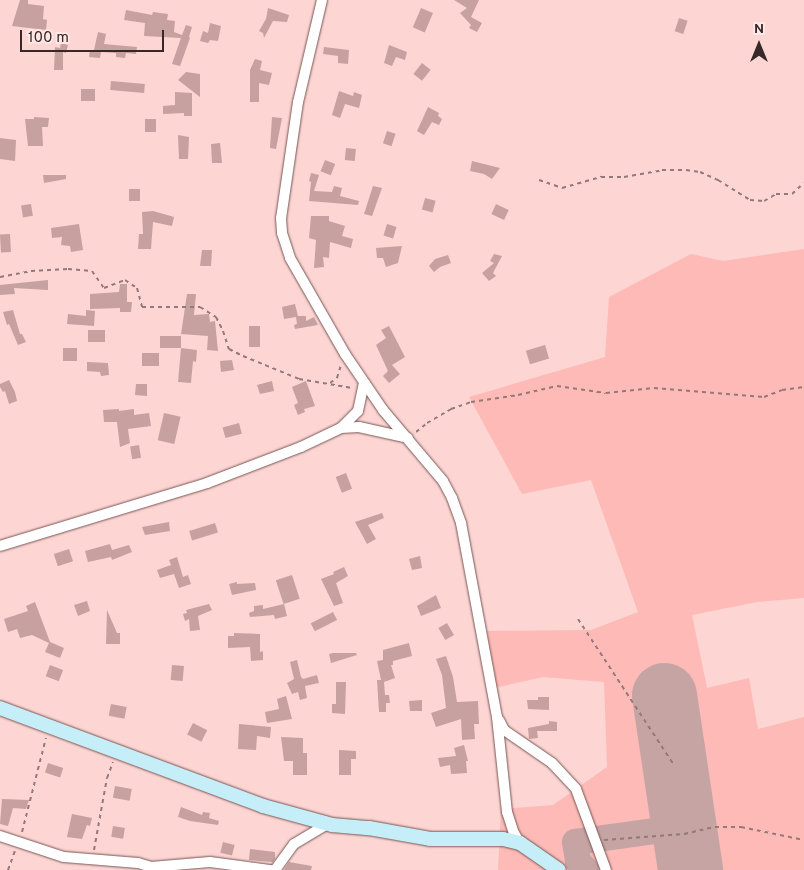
<!DOCTYPE html>
<html>
<head>
<meta charset="utf-8">
<style>
	body { margin:0 }
	#map { position:relative; width:804px; height:870px; overflow:hidden; background:#fdd5d3; font-family:Overpass,sans-serif }
	div>[style] { position:absolute }
	.green>* { inset:0; background:#fdbab6 }
	.taxiway>* { height:26px; margin:-13px; padding:0 13px; transform-origin:13px; border-radius:13px; background:#c6a4a3 }
	.runway>* { height:65px; margin:-32.5px; padding:0 32.5px; transform-origin:32.5px; border-radius:32.5px; background:#c6a4a3 }
	.building>* { inset:0; background:#c7a19f; transform-origin:0 0 }
	.path>* { height:2px; margin-top:-1px; transform-origin:0; background:repeating-linear-gradient(90deg,#937977 0 4px,transparent 0 8px) }
	.roads { filter:drop-shadow(0 0 1px #775654) drop-shadow(0 0 1px #775654) }
	.street>* { height:10px; margin:-5px; padding:0 5px; transform-origin:5px; border-radius:5px; background:#fff }
	.secondary>* { height:14px; margin:-7px; padding:0 7px; transform-origin:7px; border-radius:7px; background:#c6eef8 }
	span { translate:-50% -50%; white-space:nowrap; text-align:center; line-height:1.15; -webkit-text-stroke:4px #ffe7e5; paint-order:stroke }
	.north { position:absolute; left:734px; top:20px; width:50px; height:50px; -webkit-text-stroke:4px #ffe7e5; paint-order:stroke; rotate:0deg; font-size:14px; font-weight:700; line-height:20px; text-align:center; color:#362827 }
	.north::after { content:''; display:block; margin:auto; width:18px; height:22px; background:#362827; clip-path:polygon(50% 0,100% 100%,50% 72%,0 100%) }
	.scale { position:absolute; left:20px; top:30px; width:144px; height:22px; box-sizing:border-box; border:2px solid #362827; border-top:0; padding-left:6px; font-size:15px; line-height:18px; white-space:nowrap; color:#362827; -webkit-text-stroke:4px #ffe7e5; paint-order:stroke }
</style>
</head>
<body>
<div id="map">
	<div class="green">
		<div style="clip-path:polygon(804px 249px,804px 598px,757px 602px,692px 615px,707px 688px,749px 678px,758px 729px,804px 717px,804px 870px,498px 870px,501px 809px,553px 805px,607px 767px,604px 682px,543px 677px,494px 688px,487px 631px,591px 630px,638px 612px,591px 480px,522px 494px,469px 397px,605px 357px,609px 297px,691px 254px,723px 261px)"></div>
	</div>
	<div class="taxiway">
		<div style="left:586px;top:870px;width:12px;rotate:-132deg"></div>
		<div style="left:578px;top:861px;width:19px;rotate:-99deg"></div>
		<div style="left:575px;top:842px;width:109px;rotate:-7.9deg"></div>
	</div>
	<div class="runway">
		<div style="left:664px;top:695px;width:177px;rotate:81.5deg"></div>
	</div>
	<div class="building">
		<div style="clip-path:polygon(20px 0,28px 0,28px 4px,44px 6px,43px 19px,47px 20px,46px 30px,12px 26px)"></div>
		<div style="clip-path:polygon(454px 0,479px 0,471px 17px,482px 23px,477px 32px,469px 28px,471px 25px,460px 13px,467px 8px)"></div>
		<div style="clip-path:polygon(268px 8px,289px 15px,287px 22px,273px 21px,264px 38px,263px 33px,259px 31px,266px 19px)"></div>
		<div style="left:421px;top:8px;width:13px;height:21px;rotate:23deg"></div>
		<div style="clip-path:polygon(126px 10px,152px 15px,153px 12px,168px 14px,167px 20px,175px 21px,174px 32px,182px 35px,186px 25px,192px 27px,189px 37px,190px 38px,180px 66px,172px 64px,181px 38px,144px 36px,145px 23px,124px 20px)"></div>
		<div style="left:679px;top:18px;width:9px;height:14px;rotate:18deg"></div>
		<div style="clip-path:polygon(210px 23px,221px 26px,218px 41px,210px 40px,208px 43px,200px 41px,203px 31px,208px 33px)"></div>
		<div style="clip-path:polygon(98px 32px,106px 34px,104px 44px,137px 47px,136px 54px,126px 53px,125px 58px,116px 57px,116px 53px,101px 52px,100px 58px,89px 57px,90px 50px,94px 50px)"></div>
		<div style="clip-path:polygon(61px 43px,68px 45px,66px 53px,63px 52px,63px 70px,54px 70px,55px 47px,60px 48px)"></div>
		<div style="clip-path:polygon(389px 45px,407px 52px,405px 60px,396px 57px,392px 66px,384px 63px)"></div>
		<div style="clip-path:polygon(324px 47px,349px 50px,348px 64px,338px 63px,338px 56px,323px 54px)"></div>
		<div style="clip-path:polygon(255px 59px,262px 61px,260px 70px,272px 73px,269px 85px,259px 83px,259px 102px,250px 102px,250px 70px)"></div>
		<div style="left:422px;top:63px;width:11px;height:14px;rotate:38deg"></div>
		<div style="clip-path:polygon(186px 72px,200px 74px,200px 97px,178px 80px)"></div>
		<div style="left:111px;top:81px;width:34px;height:9px;rotate:5deg"></div>
		<div style="left:81px;top:89px;width:14px;height:12px"></div>
		<div style="clip-path:polygon(339px 91px,353px 96px,354px 92px,362px 95px,359px 108px,345px 104px,340px 118px,332px 115px)"></div>
		<div style="clip-path:polygon(175px 92px,192px 93px,192px 116px,184px 116px,184px 113px,163px 114px,163px 106px,175px 105px)"></div>
		<div style="clip-path:polygon(428px 107px,439px 113px,438px 116px,442px 119px,439px 125px,432px 122px,424px 135px,417px 131px)"></div>
		<div style="clip-path:polygon(34px 117px,49px 118px,48px 127px,42px 127px,43px 146px,28px 146px,25px 119px,34px 119px)"></div>
		<div style="clip-path:polygon(272px 117px,282px 118px,276px 149px,270px 148px)"></div>
		<div style="left:145px;top:119px;width:11px;height:13px"></div>
		<div style="left:387px;top:131px;width:9px;height:13px;rotate:18deg"></div>
		<div style="clip-path:polygon(178px 135px,189px 137px,188px 159px,179px 159px)"></div>
		<div style="clip-path:polygon(0 138px,16px 140px,15px 161px,0 159px)"></div>
		<div style="clip-path:polygon(220px 143px,222px 163px,212px 163px,211px 144px)"></div>
		<div style="left:346px;top:148px;width:10px;height:12px;rotate:6deg"></div>
		<div style="left:325px;top:160px;width:11px;height:12px;rotate:22deg"></div>
		<div style="clip-path:polygon(472px 161px,500px 168px,492px 179px,484px 174px,470px 171px)"></div>
		<div style="clip-path:polygon(311px 173px,319px 175px,314px 191px,332px 192px,334px 186px,342px 188px,340px 196px,359px 201px,358px 205px,309px 201px,311px 182px,309px 181px)"></div>
		<div style="clip-path:polygon(43px 175px,66px 175px,66px 179px,44px 183px)"></div>
		<div style="clip-path:polygon(373px 186px,382px 188px,372px 216px,364px 214px)"></div>
		<div style="left:129px;top:189px;width:11px;height:12px"></div>
		<div style="left:425px;top:198px;width:11px;height:12px;rotate:15deg"></div>
		<div style="left:31px;top:204px;width:12px;height:10px;rotate:81deg"></div>
		<div style="left:496px;top:204px;width:14px;height:11px;rotate:25deg"></div>
		<div style="clip-path:polygon(153px 211px,174px 217px,172px 226px,153px 222px,151px 249px,138px 249px,139px 234px,143px 234px,142px 212px)"></div>
		<div style="clip-path:polygon(311px 216px,329px 216px,329px 221px,345px 226px,342px 236px,353px 239px,351px 248px,330px 242px,329px 258px,323px 257px,324px 267px,314px 268px,316px 240px,309px 238px)"></div>
		<div style="clip-path:polygon(79px 224px,83px 250px,71px 252px,70px 246px,61px 245px,62px 237px,52px 238px,51px 228px)"></div>
		<div style="left:387px;top:224px;width:10px;height:12px;rotate:17deg"></div>
		<div style="left:10px;top:234px;width:18px;height:10px;rotate:87deg"></div>
		<div style="clip-path:polygon(402px 246px,398px 263px,386px 267px,383px 258px,377px 258px,376px 248px)"></div>
		<div style="clip-path:polygon(202px 250px,212px 250px,211px 266px,200px 266px)"></div>
		<div style="clip-path:polygon(494px 254px,502px 256px,493px 273px,496px 276px,489px 281px,482px 273px,494px 263px,490px 261px)"></div>
		<div style="clip-path:polygon(448px 255px,451px 263px,440px 267px,434px 272px,429px 266px,435px 259px)"></div>
		<div style="clip-path:polygon(48px 280px,48px 290px,14px 288px,15px 294px,0 295px,0 285px)"></div>
		<div style="clip-path:polygon(120px 284px,127px 284px,127px 302px,132px 302px,131px 312px,120px 312px,120px 308px,90px 309px,90px 294px,119px 292px)"></div>
		<div style="clip-path:polygon(187px 294px,196px 294px,194px 315px,209px 314px,210px 322px,215px 321px,218px 351px,207px 350px,208px 336px,181px 334px)"></div>
		<div style="clip-path:polygon(295px 304px,298px 316px,306px 316px,306px 321px,314px 317px,318px 325px,295px 329px,294px 325px,297px 324px,296px 317px,284px 319px,282px 307px)"></div>
		<div style="clip-path:polygon(13px 310px,20px 334px,22px 334px,26px 342px,18px 345px,9px 324px,7px 325px,3px 312px)"></div>
		<div style="clip-path:polygon(86px 310px,95px 311px,94px 326px,67px 324px,68px 314px,86px 316px)"></div>
		<div style="left:260px;top:326px;width:21px;height:11px;rotate:90deg"></div>
		<div style="clip-path:polygon(389px 326px,405px 357px,392px 365px,400px 374px,389px 383px,383px 376px,388px 371px,376px 345px,386px 338px,381px 330px)"></div>
		<div style="left:88px;top:330px;width:17px;height:12px"></div>
		<div style="left:160px;top:336px;width:21px;height:12px"></div>
		<div style="left:545px;top:345px;width:14px;height:20px;rotate:73deg"></div>
		<div style="left:63px;top:348px;width:14px;height:13px"></div>
		<div style="clip-path:polygon(181px 348px,197px 350px,196px 362px,193px 361px,191px 383px,178px 382px)"></div>
		<div style="left:142px;top:353px;width:17px;height:13px"></div>
		<div style="clip-path:polygon(232px 360px,234px 370px,221px 372px,220px 361px)"></div>
		<div style="clip-path:polygon(87px 362px,108px 363px,109px 375px,101px 376px,100px 372px,87px 371px)"></div>
		<div style="clip-path:polygon(9px 380px,15px 392px,17px 401px,9px 404px,5px 391px,3px 392px,0 387px,0 384px)"></div>
		<div style="clip-path:polygon(272px 381px,274px 391px,260px 394px,257px 385px)"></div>
		<div style="clip-path:polygon(306px 381px,315px 406px,304px 409px,305px 412px,298px 415px,294px 405px,298px 403px,292px 387px)"></div>
		<div style="clip-path:polygon(136px 384px,147px 384px,147px 396px,135px 395px)"></div>
		<div style="clip-path:polygon(119px 409px,119px 411px,134px 409px,134px 415px,149px 413px,151px 426px,128px 429px,130px 443px,120px 447px,117px 422px,104px 422px,103px 410px)"></div>
		<div style="left:164px;top:413px;width:17px;height:28px;rotate:13deg"></div>
		<div style="left:239px;top:423px;width:11px;height:17px;rotate:75deg"></div>
		<div style="left:139px;top:445px;width:13px;height:9px;rotate:81deg"></div>
		<div style="left:346px;top:473px;width:17px;height:11px;rotate:69deg"></div>
		<div style="clip-path:polygon(382px 513px,384px 518px,368px 525px,376px 539px,367px 544px,355px 522px)"></div>
		<div style="clip-path:polygon(169px 522px,170px 531px,145px 535px,142px 527px)"></div>
		<div style="left:215px;top:523px;width:10px;height:27px;rotate:73deg"></div>
		<div style="clip-path:polygon(110px 544px,112px 550px,129px 545px,132px 552px,112px 560px,111px 557px,88px 562px,85px 551px)"></div>
		<div style="left:69px;top:549px;width:13px;height:16px;rotate:72deg"></div>
		<div style="clip-path:polygon(420px 556px,422px 568px,412px 570px,409px 559px)"></div>
		<div style="clip-path:polygon(177px 557px,183px 577px,188px 575px,191px 584px,179px 588px,174px 574px,160px 578px,157px 570px,171px 565px,169px 560px)"></div>
		<div style="clip-path:polygon(344px 567px,348px 576px,336px 583px,343px 603px,334px 606px,321px 579px,334px 574px,333px 572px)"></div>
		<div style="left:292px;top:575px;width:25px;height:17px;rotate:72deg"></div>
		<div style="clip-path:polygon(237px 582px,237px 584px,255px 583px,256px 590px,232px 595px,229px 584px)"></div>
		<div style="clip-path:polygon(436px 595px,441px 608px,421px 616px,417px 606px)"></div>
		<div style="clip-path:polygon(87px 601px,90px 611px,78px 616px,74px 605px)"></div>
		<div style="clip-path:polygon(35px 602px,50px 642px,64px 648px,60px 658px,45px 652px,49px 643px,32px 635px,20px 638px,17px 629px,8px 632px,4px 619px,28px 611px,26px 606px)"></div>
		<div style="clip-path:polygon(209px 604px,212px 610px,198px 616px,200px 630px,190px 631px,189px 619px,185px 621px,183px 614px,187px 613px,186px 610px)"></div>
		<div style="clip-path:polygon(284px 604px,287px 616px,275px 619px,274px 615px,250px 617px,249px 613px,254px 611px,254px 606px,263px 605px,263px 609px)"></div>
		<div style="clip-path:polygon(107px 610px,117px 633px,120px 633px,120px 644px,106px 644px)"></div>
		<div style="left:333px;top:612px;width:9px;height:25px;rotate:63deg"></div>
		<div style="left:447px;top:623px;width:14px;height:10px;rotate:60deg"></div>
		<div style="clip-path:polygon(234px 633px,260px 634px,260px 652px,263px 651px,263px 660px,251px 661px,250px 647px,228px 648px,228px 636px,234px 636px)"></div>
		<div style="clip-path:polygon(409px 643px,412px 656px,393px 661px,393px 665px,391px 665px,395px 678px,384px 682px,385px 695px,389px 695px,390px 703px,386px 703px,386px 712px,379px 712px,377px 680px,381px 680px,377px 661px,383px 660px,383px 650px)"></div>
		<div style="clip-path:polygon(333px 653px,356px 653px,357px 655px,331px 663px,329px 654px)"></div>
		<div style="clip-path:polygon(446px 656px,453px 677px,457px 702px,478px 701px,479px 724px,474px 724px,475px 739px,462px 740px,461px 719px,436px 727px,431px 713px,446px 708px,442px 675px,436px 659px)"></div>
		<div style="clip-path:polygon(297px 660px,301px 677px,303px 679px,317px 675px,319px 683px,305px 686px,307px 698px,300px 700px,298px 692px,292px 694px,287px 683px,294px 679px,290px 662px)"></div>
		<div style="left:50px;top:665px;width:14px;height:12px;rotate:21deg"></div>
		<div style="left:172px;top:665px;width:12px;height:15px;rotate:5deg"></div>
		<div style="clip-path:polygon(336px 682px,346px 682px,345px 714px,332px 713px,332px 704px,336px 704px)"></div>
		<div style="clip-path:polygon(286px 696px,292px 719px,267px 723px,265px 712px,279px 709px,277px 699px)"></div>
		<div style="clip-path:polygon(538px 697px,549px 697px,549px 710px,528px 709px,527px 700px,538px 700px)"></div>
		<div style="clip-path:polygon(422px 700px,422px 711px,410px 711px,409px 701px)"></div>
		<div style="left:111px;top:704px;width:16px;height:12px;rotate:11deg"></div>
		<div style="clip-path:polygon(549px 721px,557px 722px,557px 731px,537px 731px,538px 738px,529px 739px,528px 728px,549px 724px)"></div>
		<div style="left:193px;top:723px;width:16px;height:13px;rotate:27deg"></div>
		<div style="clip-path:polygon(239px 724px,271px 727px,270px 738px,257px 736px,256px 750px,238px 749px)"></div>
		<div style="clip-path:polygon(281px 737px,303px 738px,303px 753px,307px 753px,307px 775px,293px 775px,293px 761px,284px 761px)"></div>
		<div style="clip-path:polygon(464px 745px,468px 761px,466px 761px,467px 773px,451px 774px,450px 765px,440px 767px,438px 758px,456px 756px,454px 748px)"></div>
		<div style="clip-path:polygon(339px 750px,356px 751px,356px 759px,351px 759px,351px 775px,339px 775px)"></div>
		<div style="left:48px;top:763px;width:16px;height:10px;rotate:18deg"></div>
		<div style="left:115px;top:786px;width:17px;height:12px;rotate:10deg"></div>
		<div style="clip-path:polygon(2px 799px,29px 800px,26px 809px,13px 808px,8px 826px,0 824px)"></div>
		<div style="clip-path:polygon(181px 807px,202px 815px,203px 812px,210px 813px,209px 818px,219px 821px,218px 825px,190px 821px,178px 817px)"></div>
		<div style="clip-path:polygon(72px 814px,92px 818px,90px 826px,87px 825px,82px 839px,67px 837px)"></div>
		<div style="left:113px;top:826px;width:12px;height:11px;rotate:9deg"></div>
		<div style="left:223px;top:842px;width:12px;height:11px;rotate:14deg"></div>
		<div style="clip-path:polygon(250px 849px,275px 852px,275px 859px,273px 862px,249px 860px)"></div>
		<div style="clip-path:polygon(289px 862px,312px 866px,311px 870px,284px 870px)"></div>
	</div>
	<div class="path">
		<div style="left:539px;top:180px;width:24px;rotate:19deg"></div>
		<div style="left:562px;top:188px;width:41px;rotate:-15.8deg"></div>
		<div style="left:601px;top:177px;width:23px"></div>
		<div style="left:624px;top:177px;width:39px;rotate:-10deg"></div>
		<div style="left:662px;top:170px;width:24px"></div>
		<div style="left:686px;top:170px;width:14px;rotate:8deg"></div>
		<div style="left:700px;top:172px;width:20px;rotate:24deg"></div>
		<div style="left:718px;top:180px;width:38px;rotate:32deg"></div>
		<div style="left:750px;top:200px;width:14px;rotate:4deg"></div>
		<div style="left:764px;top:201px;width:14px;rotate:-30deg"></div>
		<div style="left:776px;top:194px;width:16px"></div>
		<div style="left:792px;top:194px;width:16px;rotate:-43deg"></div>
		<div style="left:0;top:277px;width:32px;rotate:-11deg"></div>
		<div style="left:31px;top:271px;width:37px;rotate:-3deg"></div>
		<div style="left:68px;top:269px;width:24px;rotate:5deg"></div>
		<div style="left:92px;top:271px;width:21px;rotate:55deg"></div>
		<div style="left:104px;top:288px;width:22px;rotate:-21deg"></div>
		<div style="left:125px;top:280px;width:14px;rotate:34deg"></div>
		<div style="left:137px;top:288px;width:20px;rotate:75deg"></div>
		<div style="left:142px;top:307px;width:58px"></div>
		<div style="left:200px;top:307px;width:19px;rotate:32deg"></div>
		<div style="left:216px;top:317px;width:16px;rotate:63deg"></div>
		<div style="left:223px;top:331px;width:19px;rotate:72deg"></div>
		<div style="left:229px;top:349px;width:16px;rotate:27deg"></div>
		<div style="left:243px;top:356px;width:61px;rotate:22.3deg"></div>
		<div style="left:299px;top:379px;width:54px;rotate:9.6deg"></div>
		<div style="left:330px;top:383px;width:9px;rotate:-36deg"></div>
		<div style="left:337px;top:378px;width:14px;rotate:-73deg"></div>
		<div style="left:416px;top:432px;width:14px;rotate:-39deg"></div>
		<div style="left:427px;top:423px;width:28px;rotate:-30deg"></div>
		<div style="left:451px;top:409px;width:21px;rotate:-19deg"></div>
		<div style="left:471px;top:402px;width:48px;rotate:-8.5deg"></div>
		<div style="left:518px;top:395px;width:40px;rotate:-13deg"></div>
		<div style="left:557px;top:386px;width:49px;rotate:8.1deg"></div>
		<div style="left:606px;top:393px;width:48px;rotate:-5.9deg"></div>
		<div style="left:654px;top:388px;width:110px;rotate:4.7deg"></div>
		<div style="left:764px;top:397px;width:19px;rotate:-21deg"></div>
		<div style="left:782px;top:390px;width:22px;rotate:-8deg"></div>
		<div style="left:578px;top:619px;width:175px;rotate:56.7deg"></div>
		<div style="left:22px;top:832px;width:97px;rotate:-75.7deg"></div>
		<div style="left:604px;top:840px;width:80px;rotate:-4.3deg"></div>
		<div style="left:684px;top:834px;width:32px;rotate:-13deg"></div>
		<div style="left:715px;top:827px;width:26px"></div>
		<div style="left:741px;top:827px;width:64px;rotate:11.7deg"></div>
		<div style="left:94px;top:850px;width:73px;rotate:-79.8deg"></div>
		<div style="left:107px;top:778px;width:17px;rotate:-69deg"></div>
		<div style="left:8px;top:870px;width:20px;rotate:-70deg"></div>
	</div>
	<div class="roads">
		<div class="street">
			<div style="left:322px;top:0;width:105px;rotate:103.2deg"></div>
			<div style="left:298px;top:102px;width:117px;rotate:98.3deg"></div>
			<div style="left:281px;top:218px;width:15px;rotate:86deg"></div>
			<div style="left:282px;top:233px;width:26px;rotate:72deg"></div>
			<div style="left:290px;top:258px;width:111px;rotate:60.2deg"></div>
			<div style="left:345px;top:354px;width:68px;rotate:55.8deg"></div>
			<div style="left:383px;top:410px;width:93px;rotate:49.8deg"></div>
			<div style="left:443px;top:481px;width:19px;rotate:62deg"></div>
			<div style="left:452px;top:498px;width:27px;rotate:70deg"></div>
			<div style="left:461px;top:523px;width:197px;rotate:79.5deg"></div>
			<div style="left:497px;top:717px;width:96px;rotate:84deg"></div>
			<div style="left:507px;top:812px;width:22px;rotate:72deg"></div>
			<div style="left:514px;top:833px;width:12px;rotate:59deg"></div>
			<div style="left:341px;top:428px;width:18px;rotate:-3deg"></div>
			<div style="left:359px;top:427px;width:50px;rotate:12.7deg"></div>
			<div style="left:0;top:546px;width:216px;rotate:-16.9deg"></div>
			<div style="left:207px;top:483px;width:101px;rotate:-21deg"></div>
			<div style="left:301px;top:447px;width:44px;rotate:-25.4deg"></div>
			<div style="left:341px;top:428px;width:24px;rotate:-45deg"></div>
			<div style="left:358px;top:411px;width:29px;rotate:-78deg"></div>
			<div style="left:499px;top:720px;width:11px;rotate:63deg"></div>
			<div style="left:504px;top:730px;width:58px;rotate:34.5deg"></div>
			<div style="left:552px;top:763px;width:35px;rotate:47deg"></div>
			<div style="left:576px;top:789px;width:86px;rotate:69.7deg"></div>
			<div style="left:0;top:836px;width:67px;rotate:18.2deg"></div>
			<div style="left:64px;top:857px;width:74px;rotate:4.6deg"></div>
			<div style="left:138px;top:863px;width:14px;rotate:17deg"></div>
			<div style="left:151px;top:867px;width:59px;rotate:-4.8deg"></div>
			<div style="left:210px;top:862px;width:62px;rotate:7.5deg"></div>
			<div style="left:275px;top:870px;width:32px;rotate:-54deg"></div>
			<div style="left:294px;top:844px;width:39px;rotate:-31deg"></div>
		</div>
		<div class="secondary">
			<div style="left:0;top:708px;width:281px;rotate:20.4deg"></div>
			<div style="left:263px;top:806px;width:72px;rotate:15.4deg"></div>
			<div style="left:332px;top:825px;width:37px;rotate:5deg"></div>
			<div style="left:369px;top:828px;width:62px;rotate:10.2deg"></div>
			<div style="left:430px;top:839px;width:73px"></div>
			<div style="left:503px;top:839px;width:17px;rotate:13deg"></div>
			<div style="left:520px;top:843px;width:47px;rotate:34.7deg"></div>
		</div>
	</div>
	<div class="north">N</div>
	<div class="scale">100 m</div>
</div>
</body>
</html>
